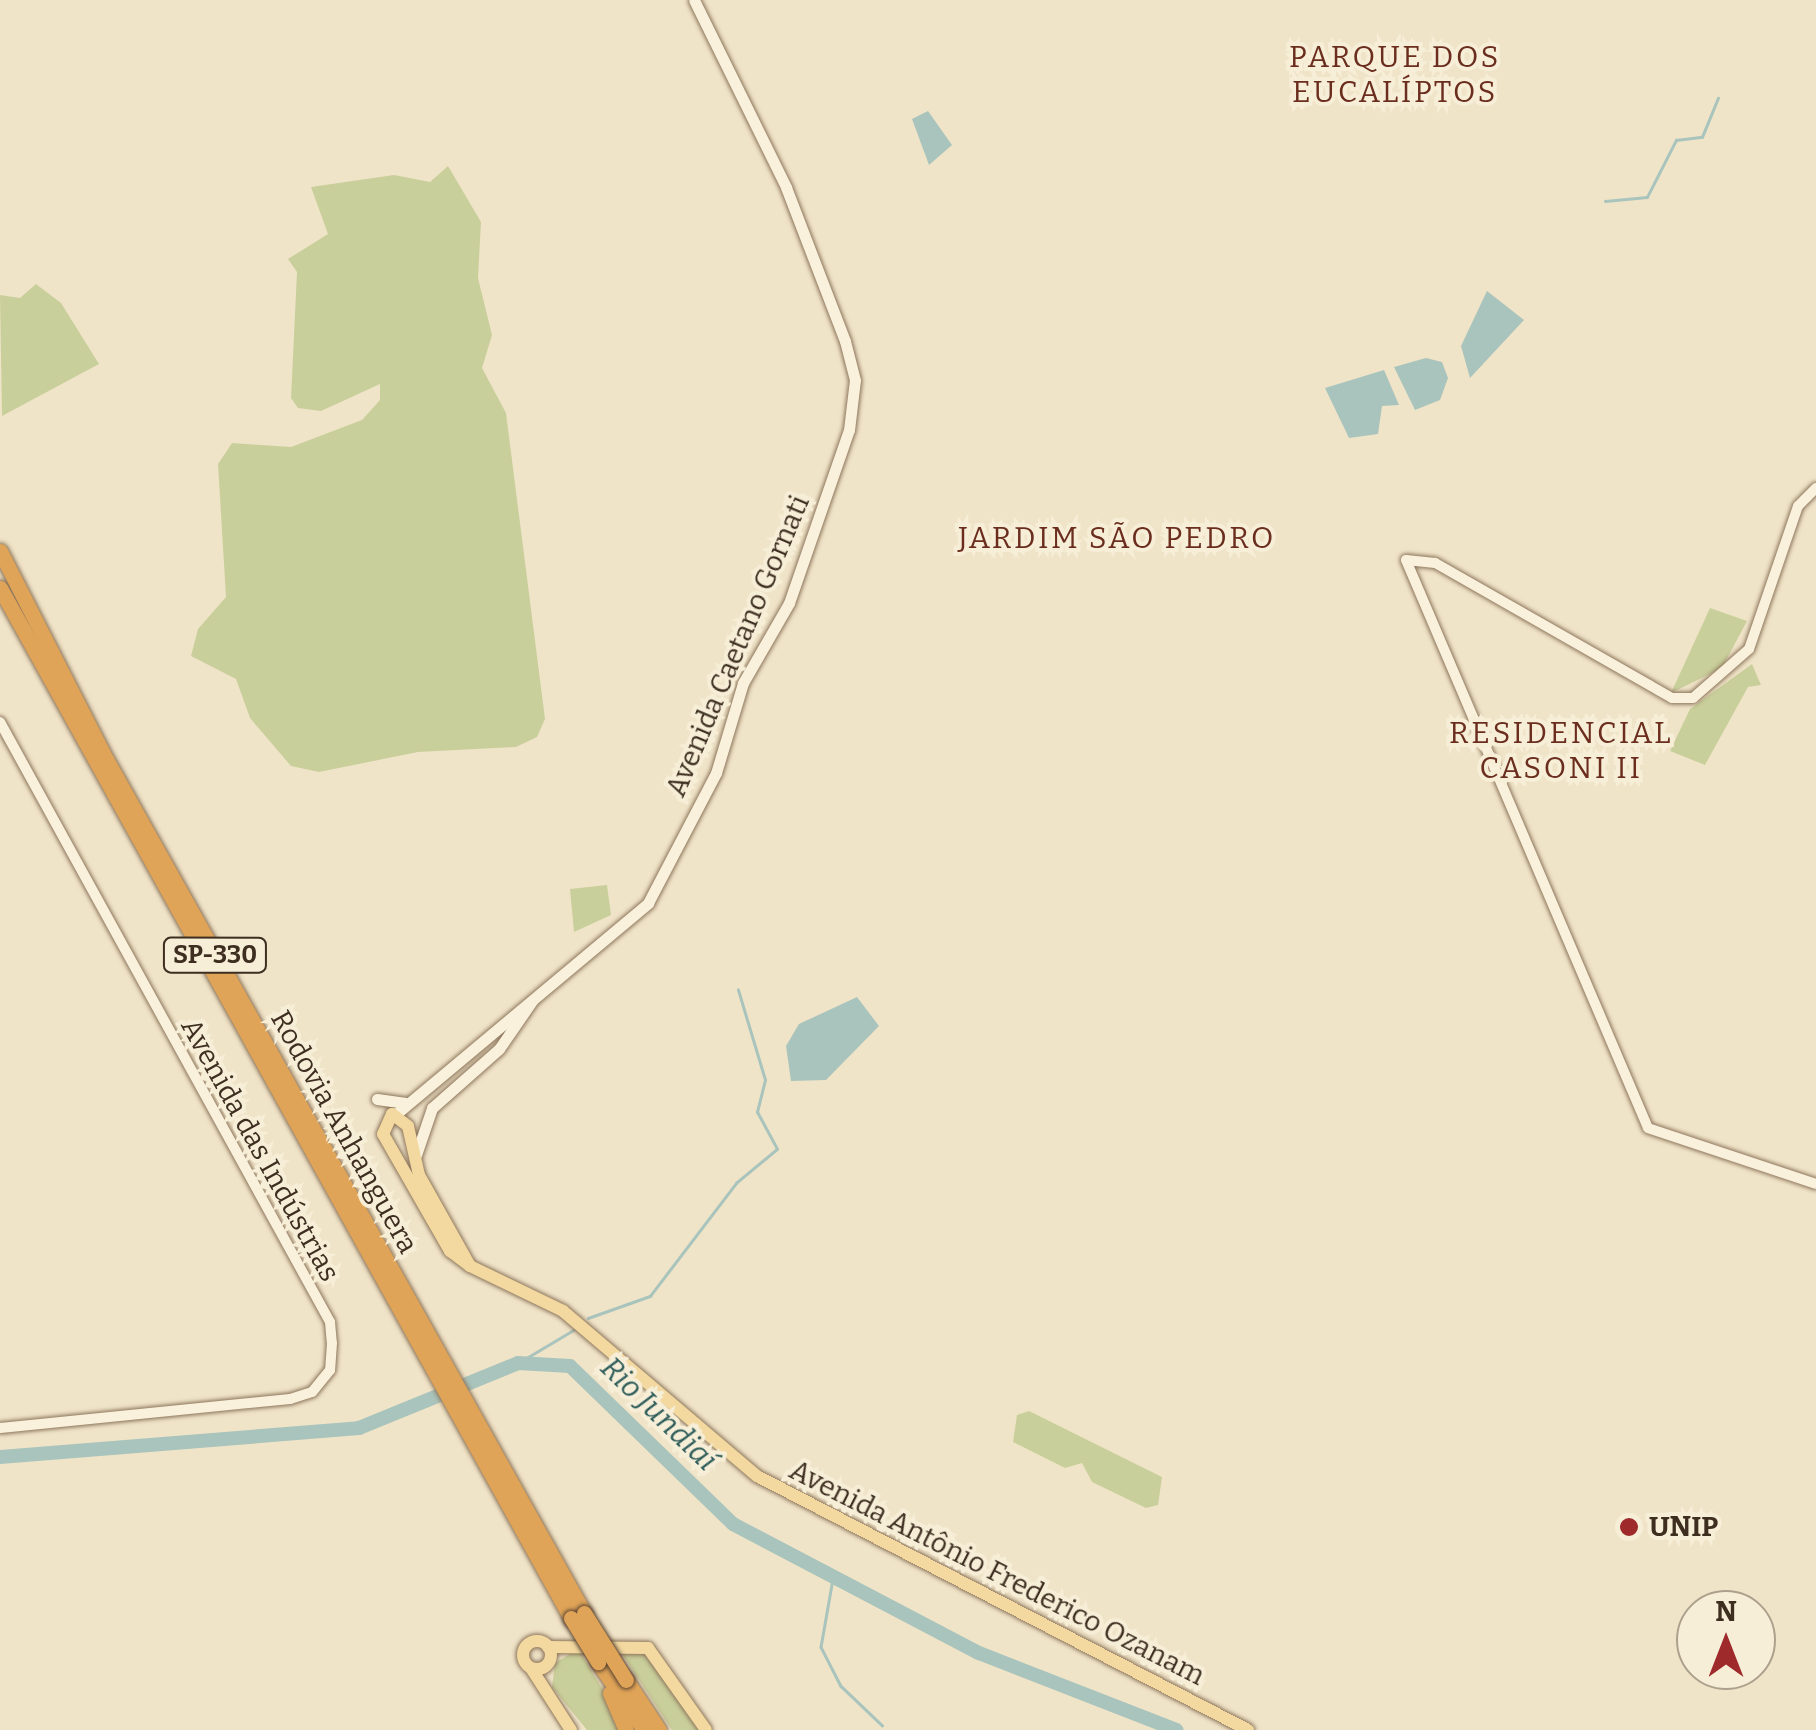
<!DOCTYPE html>
<html>
<head>
<meta charset="utf-8">
<style>
	body { margin:0 }
	#map { position:relative; width:1816px; height:1730px; overflow:hidden; background:#f0e4c8; font-family:Bitter,serif }
	div>[style] { position:absolute }
	.green>* { inset:0; background:#c9cf9b }
	.water>* { inset:0; background:#a9c4bc }
	.stream>* { height:2.5px; margin:-1.25px; padding:0 1.25px; transform-origin:1.25px; border-radius:1.25px; background:#a9c4bc }
	.river>* { height:14px; margin:-7px; padding:0 7px; transform-origin:7px; border-radius:7px; background:#a9c4bc }
	.roads { filter:drop-shadow(0 0 2px #8d765c) drop-shadow(0 0 2px #8d765c) }
	.tertiary>* { height:10px; margin:-5px; padding:0 5px; transform-origin:5px; border-radius:5px; background:#faf1dc }
	.secondary>* { height:11px; margin:-5.5px; padding:0 5.5px; transform-origin:5.5px; border-radius:5.5px; background:#faf1dc }
	.primary>* { height:12px; margin:-6px; padding:0 6px; transform-origin:6px; border-radius:6px; background:#f3d9a0 }
	.primary>.ring { margin:-6px; padding:0; box-sizing:content-box; background:none; border:12px solid #f3d9a0; border-radius:50% }
	.motorway>* { height:15px; margin:-7.5px; padding:0 7.5px; transform-origin:7.5px; border-radius:7.5px; background:#e0a458 }
	.bridges { filter:drop-shadow(0 0 2px #5b4430) drop-shadow(0 0 2px #5b4430) }
	.motorway-bridge>* { height:15px; margin:-7.5px; padding:0 7.5px; transform-origin:7.5px; border-radius:7.5px; background:#e0a458 }
	.dots>* { width:28px; height:28px; translate:-50% -50%; box-sizing:border-box; border:5px solid #f7eed8; border-radius:50% }
	span { translate:-50% -50%; white-space:nowrap; text-align:center; line-height:1.15; -webkit-text-stroke:8px #f7eed8; paint-order:stroke }
	.shield-label span { padding:2px 8px; background:#f7eed8; border:2px solid; border-radius:8px; -webkit-text-stroke-width:0 }
	.shield-label { font-size:25px; color:#3d2e20; font-weight:700 }
	.street-label { font-size:28px; color:#3d2e20 }
	.poi-label { font-size:28px; color:#3d2e20; font-weight:700 }
	.left { translate:0 -50%; text-align:left }
	.neighbourhood-label { font-size:30px; color:#6b2e1e; letter-spacing:2.5px }
	.water-label { font-size:30px; color:#2f5d5a; font-style:italic }
	.north { position:absolute; left:1676px; top:1590px; width:100px; height:100px; box-sizing:border-box; background:#f7eed8; border:2px solid #ada18e; border-radius:50%; rotate:0deg; font-size:28px; font-weight:700; line-height:40px; text-align:center; color:#3d2e20 }
	.north::after { content:''; display:block; margin:auto; width:35px; height:45px; background:#9e2a2b; clip-path:polygon(50% 0,100% 100%,50% 72%,0 100%) }
</style>
</head>
<body>
<div id="map">
	<div class="green">
		<div style="clip-path:polygon(448px 166px,481px 222px,478px 278px,492px 335px,482px 368px,506px 413px,545px 719px,537px 737px,516px 747px,418px 752px,319px 772px,291px 766px,250px 718px,236px 679px,191px 656px,198px 629px,226px 597px,218px 464px,232px 443px,291px 447px,362px 420px,380px 400px,380px 384px,321px 411px,298px 408px,291px 398px,297px 272px,288px 259px,328px 234px,311px 187px,394px 175px,430px 182px)"></div>
		<div style="clip-path:polygon(36px 284px,61px 303px,99px 364px,2px 416px,0 295px,20px 298px)"></div>
		<div style="clip-path:polygon(1710px 608px,1747px 621px,1722px 668px,1671px 693px)"></div>
		<div style="clip-path:polygon(1752px 664px,1761px 685px,1748px 687px,1705px 765px,1670px 751px,1690px 709px)"></div>
		<div style="clip-path:polygon(607px 885px,611px 915px,574px 932px,570px 889px)"></div>
		<div style="clip-path:polygon(1029px 1411px,1162px 1477px,1158px 1505px,1146px 1508px,1092px 1482px,1082px 1463px,1065px 1468px,1013px 1442px,1017px 1415px)"></div>
		<div style="clip-path:polygon(578px 1649px,608px 1698px,621px 1730px,587px 1730px,552px 1687px,555px 1663px)"></div>
		<div style="clip-path:polygon(621px 1652px,645px 1654px,700px 1730px,672px 1730px)"></div>
	</div>
	<div class="water">
		<div style="clip-path:polygon(928px 111px,952px 145px,929px 165px,912px 119px)"></div>
		<div style="clip-path:polygon(1487px 291px,1524px 320px,1470px 378px,1461px 346px)"></div>
		<div style="clip-path:polygon(1426px 358px,1442px 362px,1448px 378px,1440px 400px,1415px 410px,1394px 367px)"></div>
		<div style="clip-path:polygon(1384px 370px,1399px 405px,1382px 406px,1378px 434px,1349px 438px,1325px 388px)"></div>
		<div style="clip-path:polygon(857px 997px,879px 1026px,826px 1080px,791px 1081px,786px 1046px,799px 1024px)"></div>
	</div>
	<div class="stream">
		<div style="left:1605px;top:201px;width:42px;rotate:-5.4deg"></div>
		<div style="left:1647px;top:197px;width:64px;rotate:-63deg"></div>
		<div style="left:1676px;top:140px;width:26px;rotate:-7deg"></div>
		<div style="left:1702px;top:137px;width:42px;rotate:-67.7deg"></div>
		<div style="left:588px;top:1318px;width:66px;rotate:-19.5deg"></div>
		<div style="left:650px;top:1296px;width:142px;rotate:-52.7deg"></div>
		<div style="left:736px;top:1183px;width:53px;rotate:-39.7deg"></div>
		<div style="left:777px;top:1149px;width:42px;rotate:-118.4deg"></div>
		<div style="left:757px;top:1112px;width:33px;rotate:-76deg"></div>
		<div style="left:765px;top:1080px;width:94px;rotate:-106.7deg"></div>
		<div style="left:518px;top:1363px;width:66px;rotate:-30.8deg"></div>
		<div style="left:833px;top:1579px;width:69px;rotate:100deg"></div>
		<div style="left:821px;top:1647px;width:44px;rotate:62.9deg"></div>
		<div style="left:841px;top:1686px;width:57px;rotate:43.6deg"></div>
	</div>
	<div class="river">
		<div style="left:0;top:1457px;width:360px;rotate:-4.6deg"></div>
		<div style="left:359px;top:1428px;width:172px;rotate:-22.2deg"></div>
		<div style="left:518px;top:1363px;width:52px;rotate:3.3deg"></div>
		<div style="left:570px;top:1366px;width:227px;rotate:44.1deg"></div>
		<div style="left:733px;top:1524px;width:278px;rotate:27.7deg"></div>
		<div style="left:979px;top:1653px;width:212px;rotate:21.3deg"></div>
	</div>
	<div class="roads">
		<div class="tertiary">
			<div style="left:1816px;top:488px;width:25px;rotate:135deg"></div>
			<div style="left:1798px;top:506px;width:151px;rotate:108.9deg"></div>
			<div style="left:1749px;top:649px;width:74px;rotate:138.8deg"></div>
			<div style="left:1693px;top:698px;width:21px;rotate:180deg"></div>
			<div style="left:1672px;top:698px;width:273px;rotate:-150.3deg"></div>
			<div style="left:1435px;top:563px;width:29px;rotate:-174deg"></div>
			<div style="left:1406px;top:560px;width:617px;rotate:66.92deg"></div>
			<div style="left:1648px;top:1128px;width:177px;rotate:18.4deg"></div>
			<div style="left:0;top:722px;width:685px;rotate:61.19deg"></div>
			<div style="left:330px;top:1322px;width:21px;rotate:85deg"></div>
			<div style="left:332px;top:1343px;width:27px;rotate:94deg"></div>
			<div style="left:330px;top:1370px;width:28px;rotate:129deg"></div>
			<div style="left:312px;top:1392px;width:23px;rotate:162deg"></div>
			<div style="left:290px;top:1399px;width:291px;rotate:174.3deg"></div>
		</div>
		<div class="secondary">
			<div style="left:377px;top:1099px;width:29px;rotate:8deg"></div>
			<div style="left:396px;top:1114px;width:329px;rotate:-39.9deg"></div>
			<div style="left:648px;top:903px;width:147px;rotate:-62.4deg"></div>
			<div style="left:716px;top:773px;width:94px;rotate:-73.3deg"></div>
			<div style="left:743px;top:683px;width:92px;rotate:-60.1deg"></div>
			<div style="left:789px;top:603px;width:183px;rotate:-70.9deg"></div>
			<div style="left:849px;top:430px;width:50px;rotate:-83.2deg"></div>
			<div style="left:855px;top:380px;width:40px;rotate:-104.4deg"></div>
			<div style="left:845px;top:341px;width:165px;rotate:-111deg"></div>
			<div style="left:786px;top:187px;width:208px;rotate:-116.2deg"></div>
			<div style="left:416px;top:1155px;width:50px;rotate:-71.2deg"></div>
			<div style="left:432px;top:1108px;width:89px;rotate:-41.4deg"></div>
			<div style="left:499px;top:1049px;width:58px;rotate:-55.5deg"></div>
		</div>
		<div class="primary">
			<div style="left:470px;top:1266px;width:104px;rotate:-119.3deg"></div>
			<div style="left:419px;top:1175px;width:50px;rotate:-102.7deg"></div>
			<div style="left:408px;top:1126px;width:20px;rotate:-143deg"></div>
			<div style="left:392px;top:1114px;width:22px;rotate:114deg"></div>
			<div style="left:383px;top:1134px;width:135px;rotate:60.2deg"></div>
			<div style="left:450px;top:1251px;width:25px;rotate:37deg"></div>
			<div style="left:470px;top:1266px;width:103px;rotate:25.8deg"></div>
			<div style="left:563px;top:1311px;width:255px;rotate:40.4deg"></div>
			<div style="left:757px;top:1476px;width:553px;rotate:27.35deg"></div>
			<div class="ring" style="left:523px;top:1641px;width:16px;height:16px"></div>
			<div style="left:548px;top:1647px;width:100px;rotate:0.6deg"></div>
			<div style="left:648px;top:1648px;width:100px;rotate:54.7deg"></div>
			<div style="left:531px;top:1668px;width:74px;rotate:57.2deg"></div>
		</div>
		<div class="motorway">
			<div style="left:0;top:551px;width:233px;rotate:63deg"></div>
			<div style="left:106px;top:759px;width:979px;rotate:60.76deg"></div>
			<div style="left:0;top:588px;width:1178px;rotate:61deg"></div>
			<div style="left:598px;top:1662px;width:82px;rotate:55.9deg"></div>
			<div style="left:626px;top:1680px;width:60px;rotate:56.6deg"></div>
			<div style="left:610px;top:1693px;width:40px;rotate:66.6deg"></div>
		</div>
	</div>
	<div class="bridges">
		<div class="motorway-bridge">
			<div style="left:584px;top:1613px;width:79px;rotate:57.9deg"></div>
			<div style="left:571px;top:1618px;width:52px;rotate:58.5deg"></div>
		</div>
	</div>
	<div class="dots">
		<div style="left:1629px;top:1527px;background:#9e2a2b"></div>
	</div>
	<div class="shield-label">
		<span style="left:215px;top:955px">SP-330</span>
	</div>
	<div class="street-label">
		<span style="left:738px;top:646px;rotate:-67deg">Avenida Caetano Gornati</span>
		<span style="left:344px;top:1132px;rotate:61deg">Rodovia Anhanguera</span>
		<span style="left:260px;top:1150px;rotate:61deg">Avenida das Indústrias</span>
		<span style="left:997px;top:1573px;rotate:27deg">Avenida Antônio Frederico Ozanam</span>
	</div>
	<div class="poi-label">
		<span class="left" style="left:1649px;top:1527px">UNIP</span>
	</div>
	<div class="neighbourhood-label">
		<span style="left:1395px;top:74px">PARQUE DOS<br>EUCALÍPTOS</span>
		<span style="left:1117px;top:538px">JARDIM SÃO PEDRO</span>
		<span style="left:1561px;top:750px">RESIDENCIAL<br>CASONI II</span>
	</div>
	<div class="water-label">
		<span style="left:659px;top:1414px;rotate:44deg">Rio Jundiaí</span>
	</div>
	<div class="north">N</div>
</div>
</body>
</html>
